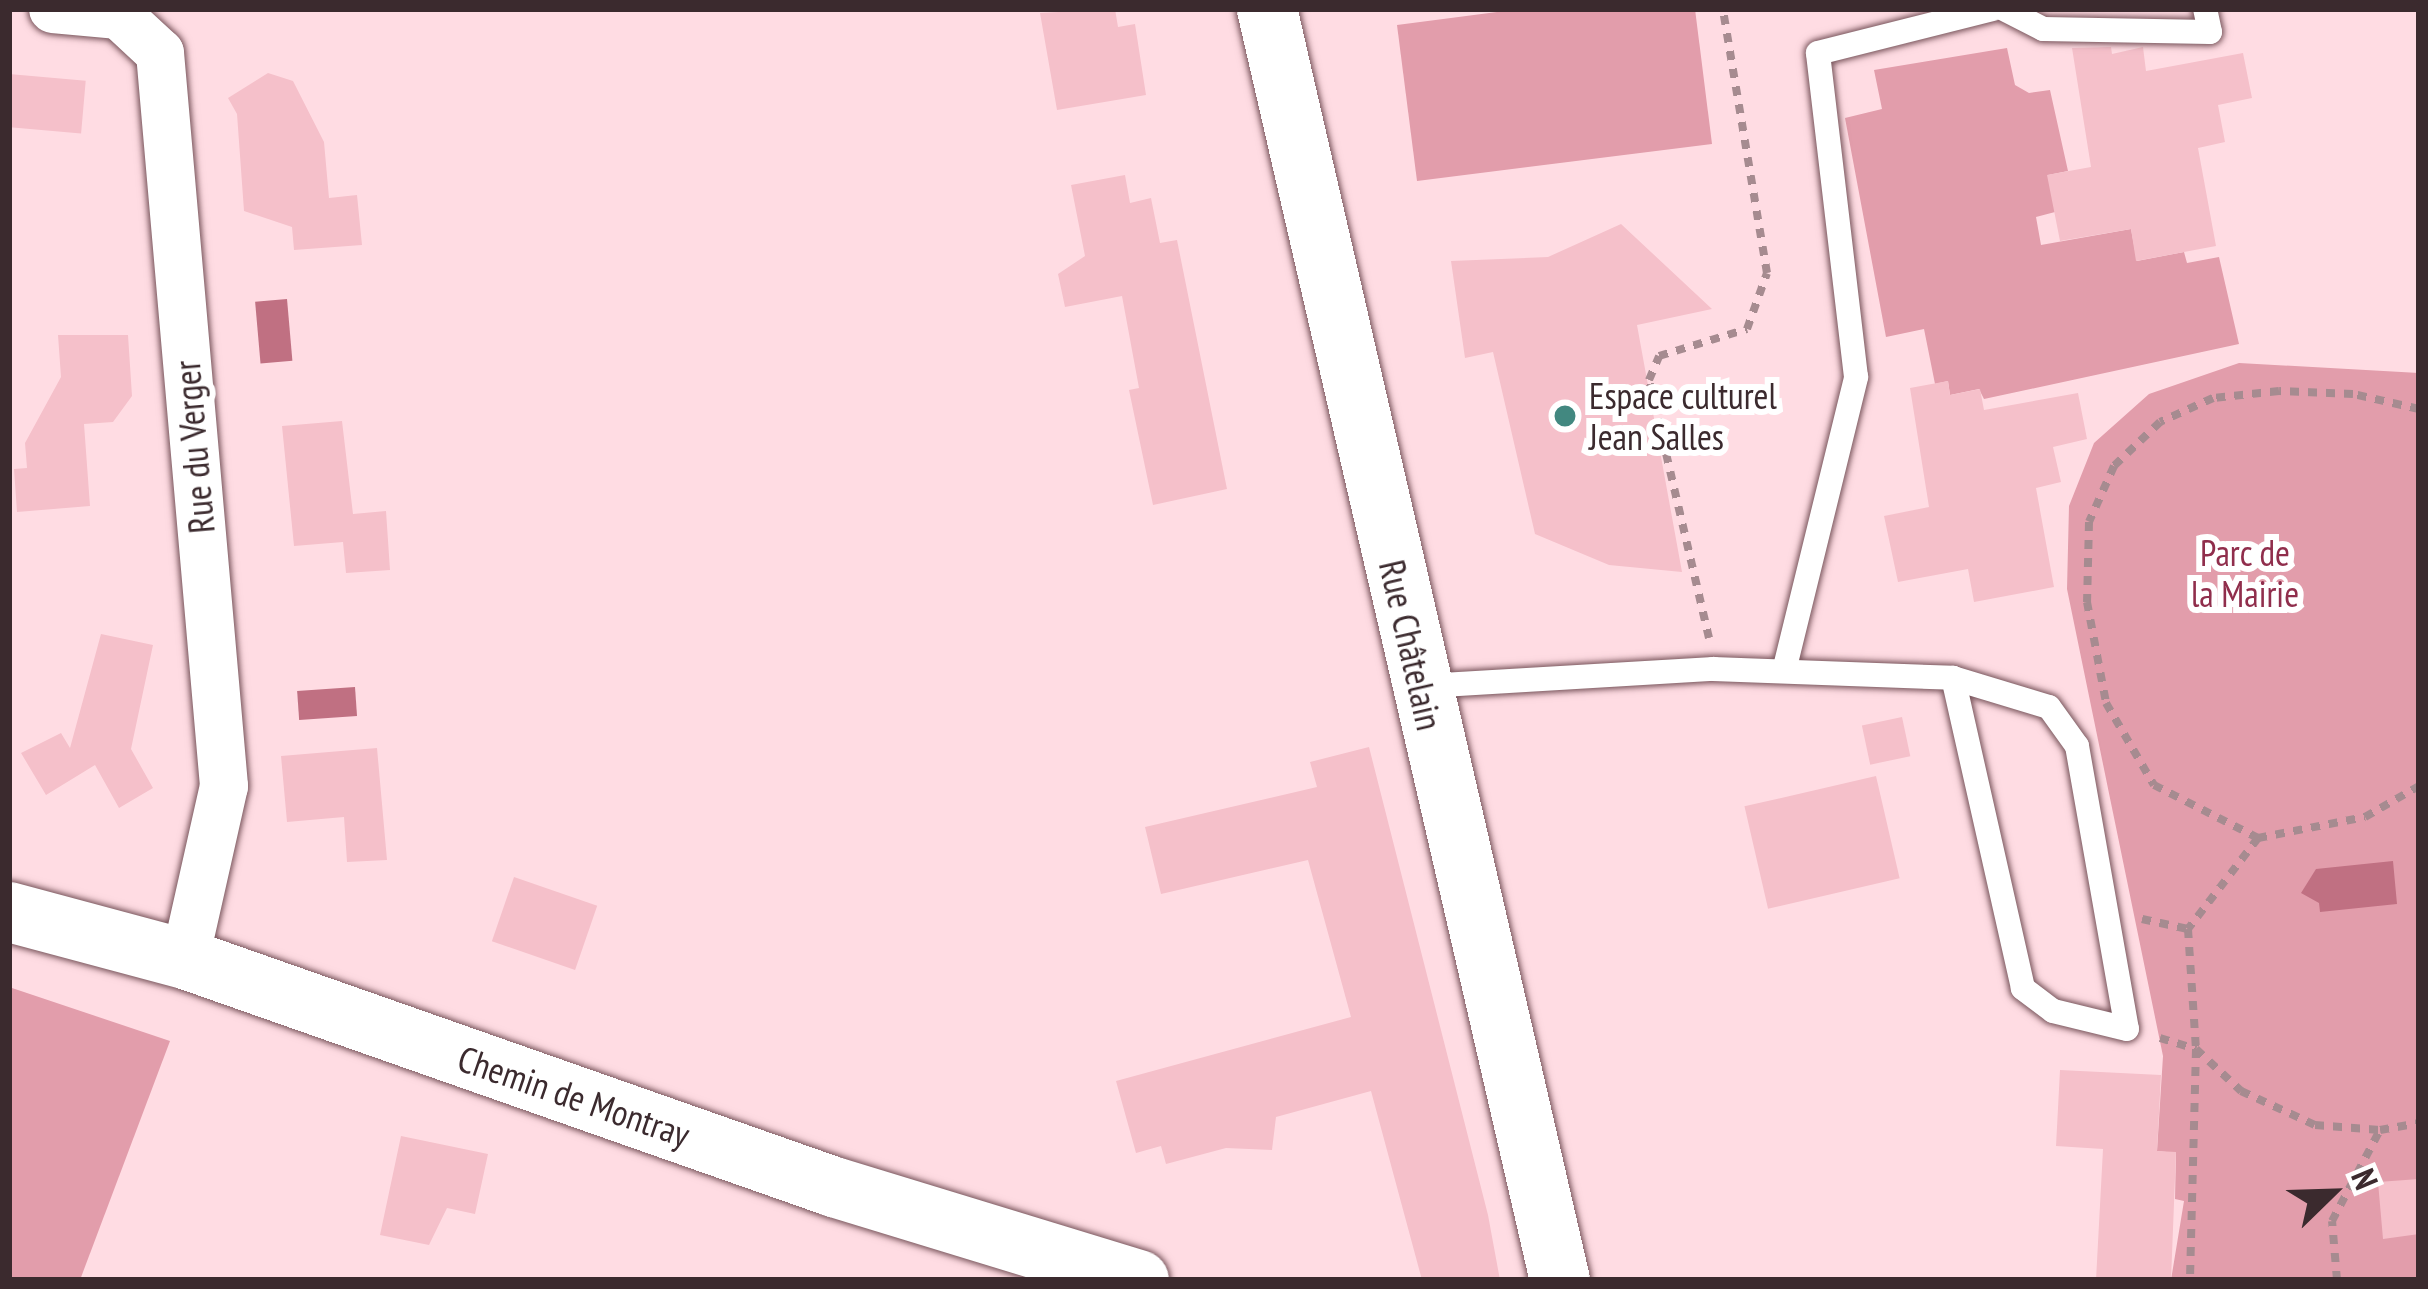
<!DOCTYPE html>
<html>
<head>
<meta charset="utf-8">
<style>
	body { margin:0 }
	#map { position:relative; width:2428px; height:1289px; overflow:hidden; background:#ffdce3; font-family:"PT Sans Narrow",sans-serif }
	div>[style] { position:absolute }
	.green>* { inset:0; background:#e29dab }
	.water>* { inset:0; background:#c07082; transform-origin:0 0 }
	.building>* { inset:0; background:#f5c0ca; transform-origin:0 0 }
	.path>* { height:8px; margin-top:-4px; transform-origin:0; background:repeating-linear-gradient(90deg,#a68b90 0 9px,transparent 0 18px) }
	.roads { filter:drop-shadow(0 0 3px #79555c) drop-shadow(0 0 3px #79555c) }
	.service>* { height:24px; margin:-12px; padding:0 12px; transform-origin:12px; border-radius:12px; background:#fff }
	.minor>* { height:48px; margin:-24px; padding:0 24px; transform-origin:24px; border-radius:24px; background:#fff }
	.tertiary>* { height:60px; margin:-30px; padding:0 30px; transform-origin:30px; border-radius:30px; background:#fff }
	.dots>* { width:33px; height:33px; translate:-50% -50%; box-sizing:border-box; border:6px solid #fff; border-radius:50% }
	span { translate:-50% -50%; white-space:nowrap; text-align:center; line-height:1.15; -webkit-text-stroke:12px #fff; paint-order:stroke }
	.poi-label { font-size:36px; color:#3b2a2e }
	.left { translate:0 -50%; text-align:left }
	.street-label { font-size:36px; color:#3b2a2e }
	.park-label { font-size:36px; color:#902e4c }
	.frame { position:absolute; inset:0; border:12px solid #3b2a2e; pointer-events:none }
	.north { position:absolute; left:2272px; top:1133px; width:120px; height:120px; -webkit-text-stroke:9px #fff; paint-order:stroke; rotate:67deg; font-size:33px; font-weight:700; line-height:48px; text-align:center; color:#3b2a2e }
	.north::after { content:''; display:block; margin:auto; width:42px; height:54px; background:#3b2a2e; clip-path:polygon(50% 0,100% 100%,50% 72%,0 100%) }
</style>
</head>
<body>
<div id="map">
	<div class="green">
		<div style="clip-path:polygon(1520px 9px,1695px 9px,1712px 144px,1417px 181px,1397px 25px)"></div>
		<div style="clip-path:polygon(2007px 48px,2015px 85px,2029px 93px,2050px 90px,2068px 171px,2048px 175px,2055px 212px,2036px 217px,2041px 245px,2131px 229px,2137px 261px,2184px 252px,2187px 263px,2219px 257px,2239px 344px,1984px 399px,1979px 389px,1950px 395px,1948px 381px,1935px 384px,1924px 329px,1886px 337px,1845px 118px,1882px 109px,1874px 70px)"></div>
		<div style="clip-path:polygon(2239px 363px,2419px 373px,2419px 1280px,2171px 1280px,2184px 1201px,2175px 1199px,2176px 1153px,2157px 1151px,2163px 1056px,2067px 589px,2069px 506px,2094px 443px,2149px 394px)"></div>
		<div style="clip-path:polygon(9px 987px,170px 1041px,80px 1280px,9px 1280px)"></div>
	</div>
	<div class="water">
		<div style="left:287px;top:299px;width:62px;height:32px;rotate:85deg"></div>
		<div style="left:355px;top:687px;width:29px;height:58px;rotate:86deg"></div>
		<div style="clip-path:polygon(2393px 861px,2397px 904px,2320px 912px,2319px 903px,2301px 893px,2316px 869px)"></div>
	</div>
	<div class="building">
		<div style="clip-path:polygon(1115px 9px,1118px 27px,1135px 24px,1146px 95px,1057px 110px,1040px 13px)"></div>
		<div style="clip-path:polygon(2111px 47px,2112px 54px,2143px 47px,2146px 71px,2243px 53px,2252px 98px,2218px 105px,2225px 142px,2198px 148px,2216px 246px,2136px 261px,2131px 229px,2060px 241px,2047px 175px,2091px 167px,2072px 48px)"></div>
		<div style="clip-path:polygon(268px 73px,293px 81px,324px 142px,329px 198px,357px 195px,362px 245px,294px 250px,292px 227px,244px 211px,237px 114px,228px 98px)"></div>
		<div style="left:9px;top:74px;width:77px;height:53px;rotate:5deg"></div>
		<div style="clip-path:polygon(1125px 175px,1130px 203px,1151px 198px,1160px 243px,1177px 240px,1227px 489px,1153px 505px,1129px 390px,1139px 388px,1122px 296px,1065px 307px,1058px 274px,1085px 256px,1071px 185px)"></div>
		<div style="clip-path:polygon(1621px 224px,1712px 309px,1637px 325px,1682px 572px,1609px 565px,1535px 534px,1493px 352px,1465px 358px,1451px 261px,1548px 257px)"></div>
		<div style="clip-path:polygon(58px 335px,128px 335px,132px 396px,113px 422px,84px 424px,90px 506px,17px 512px,14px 469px,27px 468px,25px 443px,61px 377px)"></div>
		<div style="clip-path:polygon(1948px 381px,1950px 395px,1980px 389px,1984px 410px,2078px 393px,2087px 439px,2053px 447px,2061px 482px,2036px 488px,2054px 587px,1974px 602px,1968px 569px,1898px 582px,1884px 516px,1929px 507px,1910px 388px)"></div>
		<div style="clip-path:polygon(342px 421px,353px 514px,386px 511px,390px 570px,346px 573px,343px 542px,294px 546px,282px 426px)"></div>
		<div style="clip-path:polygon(101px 634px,153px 645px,131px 749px,153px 788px,119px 808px,95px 765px,46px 795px,21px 753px,61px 733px,70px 748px)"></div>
		<div style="left:1902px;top:717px;width:40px;height:41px;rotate:78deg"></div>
		<div style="clip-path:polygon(1369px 747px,1488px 1215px,1500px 1280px,1422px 1280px,1371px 1091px,1276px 1117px,1272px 1150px,1226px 1148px,1166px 1164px,1161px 1146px,1136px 1153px,1116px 1081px,1351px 1017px,1308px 860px,1161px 894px,1145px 827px,1317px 787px,1310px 762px)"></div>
		<div style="clip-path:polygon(377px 748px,387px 860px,347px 862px,344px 817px,287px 822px,281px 756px)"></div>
		<div style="left:1876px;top:776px;width:105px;height:135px;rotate:77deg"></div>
		<div style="left:514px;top:877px;width:88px;height:68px;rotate:19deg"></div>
		<div style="clip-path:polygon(2060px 1070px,2161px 1075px,2157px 1151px,2176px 1152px,2171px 1280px,2096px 1280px,2103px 1149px,2056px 1146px)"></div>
		<div style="clip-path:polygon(401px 1136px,488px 1154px,475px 1214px,447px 1208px,429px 1245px,380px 1235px)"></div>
		<div style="clip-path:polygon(2419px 1179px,2419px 1234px,2383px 1239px,2378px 1182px)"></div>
	</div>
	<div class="path">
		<div style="left:2419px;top:409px;width:68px;rotate:-167.2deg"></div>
		<div style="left:2353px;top:394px;width:74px;rotate:-177.7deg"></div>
		<div style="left:2279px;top:391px;width:66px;rotate:173.9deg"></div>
		<div style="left:2213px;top:398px;width:58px;rotate:155.6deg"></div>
		<div style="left:2160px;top:422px;width:64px;rotate:136.3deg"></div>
		<div style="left:2114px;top:466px;width:61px;rotate:114.1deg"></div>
		<div style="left:2089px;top:522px;width:80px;rotate:91.4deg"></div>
		<div style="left:2087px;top:602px;width:103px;rotate:79.3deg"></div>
		<div style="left:2106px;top:703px;width:95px;rotate:59.7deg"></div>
		<div style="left:2154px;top:785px;width:117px;rotate:27deg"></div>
		<div style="left:2258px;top:838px;width:109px;rotate:-11.1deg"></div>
		<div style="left:2365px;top:817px;width:62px;rotate:-29.9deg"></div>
		<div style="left:1709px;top:638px;width:265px;rotate:-103.1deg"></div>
		<div style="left:1649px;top:380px;width:26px;rotate:-67deg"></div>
		<div style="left:1659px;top:356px;width:92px;rotate:-17.1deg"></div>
		<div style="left:1747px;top:329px;width:59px;rotate:-70.3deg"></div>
		<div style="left:1767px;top:273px;width:268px;rotate:-99.5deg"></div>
		<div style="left:2258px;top:838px;width:115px;rotate:127.6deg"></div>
		<div style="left:2188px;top:929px;width:120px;rotate:86.2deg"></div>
		<div style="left:2196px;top:1049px;width:62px;rotate:43deg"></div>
		<div style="left:2241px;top:1091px;width:81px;rotate:24.7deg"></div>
		<div style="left:2315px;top:1125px;width:65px;rotate:4.4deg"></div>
		<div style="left:2380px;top:1130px;width:40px;rotate:-10deg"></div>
		<div style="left:2142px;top:919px;width:47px;rotate:12.3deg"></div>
		<div style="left:2160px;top:1038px;width:38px;rotate:17deg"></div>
		<div style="left:2196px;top:1049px;width:231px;rotate:91.5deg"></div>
		<div style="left:2337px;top:1280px;width:59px;rotate:-94.8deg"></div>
		<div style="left:2332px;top:1221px;width:103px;rotate:-62.2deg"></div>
	</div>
	<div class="roads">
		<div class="service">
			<div style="left:2004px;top:9px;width:44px;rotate:27.1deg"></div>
			<div style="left:2043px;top:29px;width:167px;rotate:1deg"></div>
			<div style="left:2210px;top:32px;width:24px;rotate:-102deg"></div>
			<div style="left:1784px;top:671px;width:303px;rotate:-76.2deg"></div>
			<div style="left:1856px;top:377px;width:326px;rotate:-96.7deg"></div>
			<div style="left:1818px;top:53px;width:180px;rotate:-14.1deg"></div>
			<div style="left:1425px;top:686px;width:289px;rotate:-3.4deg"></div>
			<div style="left:1713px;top:669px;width:240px;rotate:2.1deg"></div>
			<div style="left:1953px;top:678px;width:100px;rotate:16.8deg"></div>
			<div style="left:2049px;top:707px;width:48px;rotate:54.3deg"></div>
			<div style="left:2077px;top:746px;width:287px;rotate:80deg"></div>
			<div style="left:2127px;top:1029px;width:76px;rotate:-166.3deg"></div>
			<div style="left:2053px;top:1011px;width:38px;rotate:-143deg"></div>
			<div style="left:2023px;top:988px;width:318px;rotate:-102.7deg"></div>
		</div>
		<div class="minor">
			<div style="left:53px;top:9px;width:66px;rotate:5.2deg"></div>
			<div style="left:119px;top:15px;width:56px;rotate:42.8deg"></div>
			<div style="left:160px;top:53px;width:736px;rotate:85.01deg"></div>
			<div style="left:224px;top:786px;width:177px;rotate:102.7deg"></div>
		</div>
		<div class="tertiary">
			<div style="left:1267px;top:9px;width:1304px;rotate:77.02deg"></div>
			<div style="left:9px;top:912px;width:182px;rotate:15deg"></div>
			<div style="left:185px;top:959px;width:688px;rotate:19.36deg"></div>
			<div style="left:834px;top:1187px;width:319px;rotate:17deg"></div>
		</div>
	</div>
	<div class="dots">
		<div style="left:1565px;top:416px;background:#428880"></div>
	</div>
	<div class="poi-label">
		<span class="left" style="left:1589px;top:416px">Espace culturel<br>Jean Salles</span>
	</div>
	<div class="street-label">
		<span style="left:194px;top:447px;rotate:-95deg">Rue du Verger</span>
		<span style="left:1411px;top:645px;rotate:77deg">Rue Châtelain</span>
		<span style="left:574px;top:1096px;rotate:19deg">Chemin de Montray</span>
	</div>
	<div class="park-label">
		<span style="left:2245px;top:573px">Parc de<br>la Mairie</span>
	</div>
	<div class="frame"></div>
	<div class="north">N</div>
</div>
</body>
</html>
